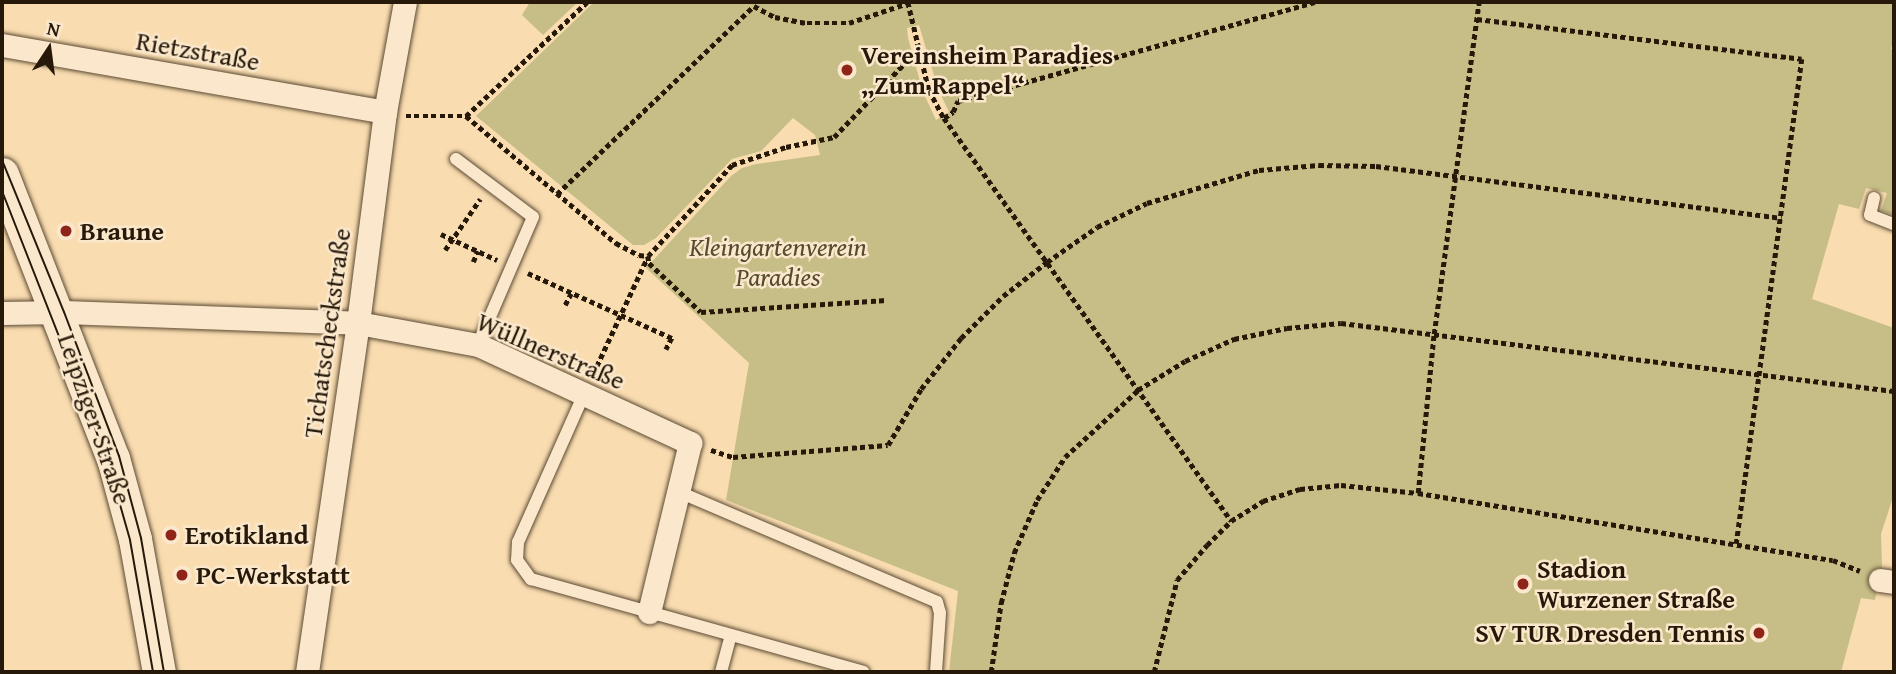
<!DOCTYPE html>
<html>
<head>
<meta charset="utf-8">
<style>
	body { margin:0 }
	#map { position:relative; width:1896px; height:674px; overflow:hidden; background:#f9dcb0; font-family:"Gentium Book Plus",serif }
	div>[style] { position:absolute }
	.green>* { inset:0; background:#c6be86 }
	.path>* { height:4.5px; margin-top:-2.25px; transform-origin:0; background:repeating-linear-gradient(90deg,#261909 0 5px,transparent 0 8.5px) }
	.roads { filter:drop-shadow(0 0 2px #5b4a33) drop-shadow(0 0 2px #5b4a33) }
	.service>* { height:12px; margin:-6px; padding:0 6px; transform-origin:6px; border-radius:6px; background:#fbe8cc }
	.minor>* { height:23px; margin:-11.5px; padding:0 11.5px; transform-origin:11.5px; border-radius:11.5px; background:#fbe8cc }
	.secondary>* { height:33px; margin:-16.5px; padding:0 16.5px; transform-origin:16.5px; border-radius:16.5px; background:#fbe8cc }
	.tram>* { height:2px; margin:-1px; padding:0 1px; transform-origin:1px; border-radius:1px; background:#261909 }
	.dots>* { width:19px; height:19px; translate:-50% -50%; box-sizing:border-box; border:4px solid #fbe8cc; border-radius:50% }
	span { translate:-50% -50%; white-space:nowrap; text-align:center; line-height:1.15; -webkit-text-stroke:5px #fbe8cc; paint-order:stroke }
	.street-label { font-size:26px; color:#261909 }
	.poi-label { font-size:26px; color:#261909; font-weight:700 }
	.left { translate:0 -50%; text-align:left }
	.right { translate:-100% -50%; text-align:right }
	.park-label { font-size:26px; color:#564b2e; font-style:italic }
	.frame { position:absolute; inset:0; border:4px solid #261909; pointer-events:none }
	.north { position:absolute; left:14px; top:14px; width:70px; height:70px; -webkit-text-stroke:5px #fbe8cc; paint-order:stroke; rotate:13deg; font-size:19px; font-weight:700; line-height:28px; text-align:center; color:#261909 }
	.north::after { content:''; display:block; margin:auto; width:24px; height:32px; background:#261909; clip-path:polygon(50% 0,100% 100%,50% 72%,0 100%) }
</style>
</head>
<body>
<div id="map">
	<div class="green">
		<div style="clip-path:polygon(530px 2px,578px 2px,543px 35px,522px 15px)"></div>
		<div style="clip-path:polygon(evenodd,594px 2px,1894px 2px,1894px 37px,1891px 49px,1894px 51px,1894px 215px,1881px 211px,1887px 193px,1866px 188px,1859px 209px,1839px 204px,1812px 299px,1894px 328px,1894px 494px,1881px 534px,1882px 566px,1875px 600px,1861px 598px,1841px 672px,949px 672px,958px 591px,726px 500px,749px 363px,646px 268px,731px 176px,742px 168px,756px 164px,820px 155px,815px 135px,793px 118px,761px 151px,732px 159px,656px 238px,644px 245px,633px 245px,476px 116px,594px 2px,919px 25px,938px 89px,949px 112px,936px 120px,923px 92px,908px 38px,907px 28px,919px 25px)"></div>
	</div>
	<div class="path">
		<div style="left:908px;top:2px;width:90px;rotate:76.6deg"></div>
		<div style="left:929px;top:90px;width:32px;rotate:62deg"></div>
		<div style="left:944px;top:118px;width:495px;rotate:54.5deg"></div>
		<div style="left:1477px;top:19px;width:327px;rotate:7deg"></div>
		<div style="left:1802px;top:59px;width:489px;rotate:97.7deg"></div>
		<div style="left:406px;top:116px;width:60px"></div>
		<div style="left:466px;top:116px;width:166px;rotate:-43.3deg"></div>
		<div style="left:466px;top:116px;width:197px;rotate:40.3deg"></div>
		<div style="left:616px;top:243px;width:26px;rotate:28deg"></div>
		<div style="left:639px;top:255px;width:9px;rotate:6deg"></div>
		<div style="left:648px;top:256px;width:124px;rotate:-47.3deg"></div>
		<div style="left:732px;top:165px;width:57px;rotate:-18.4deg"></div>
		<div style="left:786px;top:147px;width:49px;rotate:-11.8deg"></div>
		<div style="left:834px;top:137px;width:120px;rotate:-46.3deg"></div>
		<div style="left:944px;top:118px;width:11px;rotate:-34deg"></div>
		<div style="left:953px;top:112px;width:12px;rotate:-66deg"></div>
		<div style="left:958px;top:101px;width:370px;rotate:-15.5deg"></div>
		<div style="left:557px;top:194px;width:272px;rotate:-43.7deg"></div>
		<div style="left:754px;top:6px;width:24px;rotate:28deg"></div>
		<div style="left:775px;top:17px;width:33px;rotate:11deg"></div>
		<div style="left:807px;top:23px;width:42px"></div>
		<div style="left:849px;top:23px;width:62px;rotate:-18.7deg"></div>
		<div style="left:441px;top:234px;width:62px;rotate:24.9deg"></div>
		<div style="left:445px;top:250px;width:62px;rotate:-55.5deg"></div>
		<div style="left:648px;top:256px;width:7px;rotate:82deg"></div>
		<div style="left:649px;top:263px;width:71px;rotate:43.3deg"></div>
		<div style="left:701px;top:312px;width:186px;rotate:-3.7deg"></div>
		<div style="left:473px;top:262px;width:12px;rotate:-66deg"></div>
		<div style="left:528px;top:273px;width:158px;rotate:24.3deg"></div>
		<div style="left:672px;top:338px;width:13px;rotate:117deg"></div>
		<div style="left:565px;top:305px;width:13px;rotate:-63deg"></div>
		<div style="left:593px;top:374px;width:128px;rotate:-65deg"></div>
		<div style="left:711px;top:450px;width:23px;rotate:18deg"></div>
		<div style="left:733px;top:457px;width:155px;rotate:-4.4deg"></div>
		<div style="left:888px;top:445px;width:65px;rotate:-59.5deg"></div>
		<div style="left:921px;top:389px;width:65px;rotate:-51.9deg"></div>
		<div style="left:961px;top:338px;width:59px;rotate:-45deg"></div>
		<div style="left:1003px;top:296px;width:56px;rotate:-37.7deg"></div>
		<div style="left:1047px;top:262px;width:61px;rotate:-35deg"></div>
		<div style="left:1097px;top:227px;width:55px;rotate:-25.6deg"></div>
		<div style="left:1147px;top:203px;width:117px;rotate:-16.4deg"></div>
		<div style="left:1259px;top:170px;width:60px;rotate:-4.8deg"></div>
		<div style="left:1319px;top:165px;width:57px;rotate:1deg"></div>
		<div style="left:1376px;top:166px;width:409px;rotate:7.3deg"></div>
		<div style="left:1418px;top:493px;width:160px;rotate:-84.3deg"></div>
		<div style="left:1434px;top:334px;width:335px;rotate:-82.3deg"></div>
		<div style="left:991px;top:672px;width:70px;rotate:-81.8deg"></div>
		<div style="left:1001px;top:603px;width:52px;rotate:-75.4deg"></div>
		<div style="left:1014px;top:553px;width:58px;rotate:-66.5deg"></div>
		<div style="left:1037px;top:500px;width:51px;rotate:-56.9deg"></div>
		<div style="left:1065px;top:457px;width:99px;rotate:-42.5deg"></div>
		<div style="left:1138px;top:390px;width:55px;rotate:-31.7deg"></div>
		<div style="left:1185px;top:361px;width:54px;rotate:-24.2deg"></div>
		<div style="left:1234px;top:339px;width:54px;rotate:-11.7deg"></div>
		<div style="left:1287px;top:328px;width:54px;rotate:-5.3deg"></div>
		<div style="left:1341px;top:323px;width:557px;rotate:7.01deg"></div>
		<div style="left:1154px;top:672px;width:95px;rotate:-76deg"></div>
		<div style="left:1177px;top:580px;width:46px;rotate:-49.4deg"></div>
		<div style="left:1207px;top:545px;width:34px;rotate:-45deg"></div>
		<div style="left:1231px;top:521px;width:38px;rotate:-32deg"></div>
		<div style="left:1263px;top:501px;width:39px;rotate:-18deg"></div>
		<div style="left:1300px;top:489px;width:41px;rotate:-5.6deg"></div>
		<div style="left:1341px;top:485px;width:77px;rotate:5.9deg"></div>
		<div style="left:1418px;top:493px;width:420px;rotate:9.2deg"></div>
		<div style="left:1833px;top:560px;width:29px;rotate:22deg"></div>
	</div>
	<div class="roads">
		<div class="service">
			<div style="left:456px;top:159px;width:96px;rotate:37deg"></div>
			<div style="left:533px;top:217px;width:139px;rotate:113.3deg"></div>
			<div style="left:1874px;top:198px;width:17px;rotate:103deg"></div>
			<div style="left:1870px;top:215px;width:26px;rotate:21deg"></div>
			<div style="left:584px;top:394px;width:162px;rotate:114deg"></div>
			<div style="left:518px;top:542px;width:18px;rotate:93deg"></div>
			<div style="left:517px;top:560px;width:24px;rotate:54deg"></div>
			<div style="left:531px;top:579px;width:345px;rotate:15.6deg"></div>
			<div style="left:679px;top:492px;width:280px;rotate:23.1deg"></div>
			<div style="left:937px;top:602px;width:11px;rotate:75deg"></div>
			<div style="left:940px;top:613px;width:59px;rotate:93.9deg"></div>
			<div style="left:721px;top:672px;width:38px;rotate:-75deg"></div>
		</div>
		<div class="minor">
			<div style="left:2px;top:45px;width:389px;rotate:9.9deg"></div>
			<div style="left:2px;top:313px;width:62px;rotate:-0.9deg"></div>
			<div style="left:64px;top:312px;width:294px;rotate:2.1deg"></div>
			<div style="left:358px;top:323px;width:122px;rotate:10.4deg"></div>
			<div style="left:478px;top:345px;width:234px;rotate:24.8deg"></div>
			<div style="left:690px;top:443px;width:174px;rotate:103.6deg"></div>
			<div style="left:1880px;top:580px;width:14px;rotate:8deg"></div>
			<div style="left:307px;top:672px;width:353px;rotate:-81.7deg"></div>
			<div style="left:358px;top:323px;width:213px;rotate:-82.7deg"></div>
			<div style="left:385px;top:112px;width:112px;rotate:-79.7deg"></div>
		</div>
		<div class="secondary">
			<div style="left:2px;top:174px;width:305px;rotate:68.7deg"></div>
			<div style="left:113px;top:458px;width:84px;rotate:74.8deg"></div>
			<div style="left:135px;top:539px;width:135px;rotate:79.8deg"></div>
		</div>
	</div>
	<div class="tram">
		<div style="left:2px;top:160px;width:164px;rotate:67.8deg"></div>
		<div style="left:64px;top:312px;width:154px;rotate:69.1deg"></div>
		<div style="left:119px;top:456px;width:85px;rotate:75deg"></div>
		<div style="left:141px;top:538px;width:136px;rotate:80.3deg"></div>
		<div style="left:2px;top:191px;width:288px;rotate:68.6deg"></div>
		<div style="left:107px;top:459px;width:84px;rotate:74.1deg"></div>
		<div style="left:130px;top:540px;width:134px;rotate:80.1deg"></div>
	</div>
	<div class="dots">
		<div style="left:847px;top:70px;background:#8f2418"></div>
		<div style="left:66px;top:231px;background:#8f2418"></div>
		<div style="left:171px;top:535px;background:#8f2418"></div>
		<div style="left:182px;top:575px;background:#8f2418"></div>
		<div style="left:1523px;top:584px;background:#8f2418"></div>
		<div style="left:1759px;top:633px;background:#8f2418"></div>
	</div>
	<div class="street-label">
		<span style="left:198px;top:51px;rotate:10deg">Rietzstraße</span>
		<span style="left:327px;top:333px;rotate:-82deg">Tichatscheckstraße</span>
		<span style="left:551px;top:351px;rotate:23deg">Wüllnerstraße</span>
		<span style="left:95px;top:419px;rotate:71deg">Leipziger Straße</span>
	</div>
	<div class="poi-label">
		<span class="left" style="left:861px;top:70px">Vereinsheim Paradies<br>„Zum Rappel“</span>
		<span class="left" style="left:80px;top:231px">Braune</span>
		<span class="left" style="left:185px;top:535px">Erotikland</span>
		<span class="left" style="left:1537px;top:584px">Stadion<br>Wurzener Straße</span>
		<span class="left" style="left:196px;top:575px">PC-Werkstatt</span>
		<span class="right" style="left:1745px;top:633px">SV TUR Dresden Tennis</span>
	</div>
	<div class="park-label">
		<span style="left:778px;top:262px">Kleingartenverein<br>Paradies</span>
	</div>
	<div class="frame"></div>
	<div class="north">N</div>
</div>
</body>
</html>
